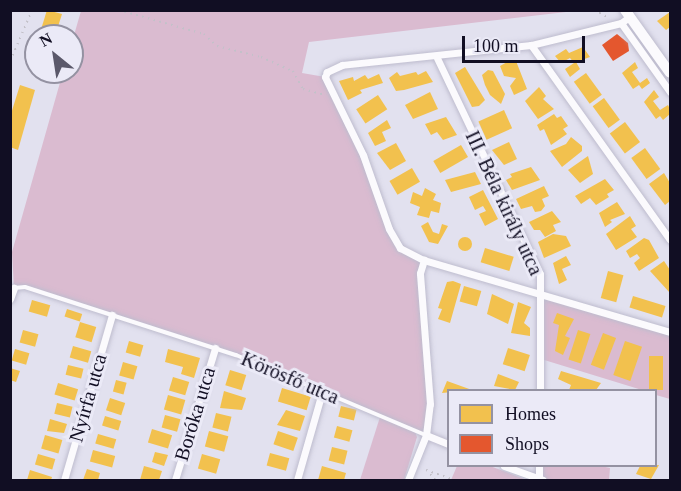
<!DOCTYPE html>
<html>
<head>
<meta charset="utf-8">
<style>
	body { margin:0 }
	#map { position:relative; width:681px; height:491px; overflow:hidden; background:#e2e1ef; font-family:"Times New Roman",serif }
	div>[style] { position:absolute }
	.green>* { inset:0; background:#dabbd0 }
	.homes>* { inset:0; background:#f2c14e; transform-origin:0 0 }
	.round { border-radius:50% }
	.shops>* { inset:0; background:#e4572e }
	.path>* { height:1.5px; margin-top:-0.75px; transform-origin:0; background:repeating-linear-gradient(90deg,#c3c1c9 0 1.5px,transparent 0 6px) }
	.roads { filter:drop-shadow(0 0 2px #bebcce) drop-shadow(0 0 2px #bebcce) }
	.lane>* { height:4px; margin:-2px; padding:0 2px; transform-origin:2px; border-radius:2px; background:#fbfafd }
	.street>* { height:7px; margin:-3.5px; padding:0 3.5px; transform-origin:3.5px; border-radius:3.5px; background:#fbfafd }
	.secondary>* { height:10px; margin:-5px; padding:0 5px; transform-origin:5px; border-radius:5px; background:#fbfafd }
	span { translate:-50% -50%; white-space:nowrap; text-align:center; line-height:1.15; -webkit-text-stroke:6px #ebeaf7; paint-order:stroke }
	.street-label { font-size:20px; color:#110e23 }
	.frame { position:absolute; inset:0; border:12px solid #110e23; pointer-events:none }
	.legend { position:absolute; left:447px; top:389px; width:210px; height:78px; box-sizing:border-box; background:#ebeaf7; border:2px solid #9492a2; margin:0; padding:8px 10px; list-style:none; font-size:18px; color:#110e23 }
	.legend li { display:flex; align-items:center; gap:12px; height:30px }
	.legend b { width:30px; border:2px solid #9492a2 }
	.north { position:absolute; left:24px; top:24px; width:60px; height:60px; box-sizing:border-box; background:#ebeaf7; border:2px solid #9492a2; border-radius:50%; rotate:330deg; font-size:16px; font-weight:700; line-height:24px; text-align:center; color:#110e23 }
	.north::after { content:''; display:block; margin:auto; width:21px; height:27px; background:#5a586a; clip-path:polygon(50% 0,100% 100%,50% 72%,0 100%) }
	.scale { position:absolute; left:462px; top:36px; width:123px; height:27px; box-sizing:border-box; border:3px solid #110e23; border-top:0; padding-left:8px; font-size:18px; line-height:21px; white-space:nowrap; color:#110e23; -webkit-text-stroke:4px #ebeaf7; paint-order:stroke }
</style>
</head>
<body>
<div id="map">
	<div class="green">
		<div style="clip-path:polygon(583px 10px,309px 42px,302px 73px,325px 77px,363px 155px,393px 239px,424px 260px,420px 273px,430px 368px,426px 435px,236px 355px,25px 287px,14px 288px,12px 252px,63px 72px,72px 72px,72px 42px,81px 11px)"></div>
		<div style="clip-path:polygon(542px 292px,670px 332px,670px 399px,656px 395px,656px 390px,642px 390px,541px 359px)"></div>
		<div style="clip-path:polygon(380px 417px,415px 432px,417px 437px,404px 480px,360px 480px)"></div>
		<div style="clip-path:polygon(457px 466px,490px 466px,527px 480px,451px 480px)"></div>
		<div style="clip-path:polygon(539px 466px,601px 466px,610px 468px,609px 480px,543px 480px)"></div>
	</div>
	<div class="homes">
		<div style="clip-path:polygon(47px 10px,62px 14px,55px 36px,39px 36px)"></div>
		<div style="clip-path:polygon(670px 12px,670px 27px,666px 30px,657px 21px)"></div>
		<div style="clip-path:polygon(583px 47px,590px 57px,576px 62px,580px 69px,570px 77px,565px 69px,574px 63px,570px 58px,561px 63px,555px 56px,566px 49px,569px 53px)"></div>
		<div style="clip-path:polygon(509px 61px,516px 61px,527px 89px,514px 95px,510px 86px,516px 78px,504px 76px,500px 66px)"></div>
		<div style="clip-path:polygon(635px 62px,638px 68px,632px 72px,640px 83px,647px 78px,650px 83px,642px 89px,639px 85px,633px 89px,622px 73px)"></div>
		<div style="clip-path:polygon(465px 67px,485px 100px,479px 106px,472px 107px,455px 73px)"></div>
		<div style="clip-path:polygon(488px 70px,493px 71px,505px 94px,501px 104px,490px 95px,485px 85px,482px 75px)"></div>
		<div style="clip-path:polygon(426px 71px,433px 82px,404px 90px,396px 91px,389px 78px,397px 72px,400px 76px,416px 72px,418px 75px)"></div>
		<div style="left:586px;top:73px;width:27px;height:15px;rotate:54deg"></div>
		<div style="clip-path:polygon(379px 74px,383px 83px,360px 90px,362px 93px,348px 100px,339px 81px,353px 77px,354px 81px,365px 75px,368px 79px)"></div>
		<div style="clip-path:polygon(20px 85px,35px 90px,18px 150px,10px 147px,10px 117px)"></div>
		<div style="clip-path:polygon(539px 87px,546px 96px,543px 99px,554px 109px,538px 119px,525px 101px)"></div>
		<div style="clip-path:polygon(654px 90px,659px 97px,653px 101px,660px 110px,668px 105px,670px 109px,670px 114px,663px 120px,660px 116px,656px 119px,644px 102px)"></div>
		<div style="clip-path:polygon(430px 92px,438px 109px,413px 119px,405px 105px)"></div>
		<div style="left:378px;top:95px;width:17px;height:26px;rotate:57deg"></div>
		<div style="left:604px;top:98px;width:27px;height:14px;rotate:54deg"></div>
		<div style="left:504px;top:110px;width:20px;height:28px;rotate:66deg"></div>
		<div style="clip-path:polygon(554px 114px,557px 118px,561px 116px,568px 126px,563px 129px,567px 134px,551px 145px,544px 129px,540px 131px,537px 125px)"></div>
		<div style="clip-path:polygon(446px 117px,457px 135px,443px 140px,437px 132px,431px 135px,425px 124px)"></div>
		<div style="clip-path:polygon(387px 120px,391px 128px,382px 132px,386px 141px,375px 146px,368px 133px)"></div>
		<div style="left:625px;top:122px;width:25px;height:19px;rotate:53deg"></div>
		<div style="clip-path:polygon(571px 137px,582px 146px,582px 151px,562px 167px,550px 151px,566px 144px)"></div>
		<div style="clip-path:polygon(509px 142px,517px 159px,504px 165px,492px 150px)"></div>
		<div style="clip-path:polygon(396px 143px,406px 161px,390px 170px,377px 153px)"></div>
		<div style="left:461px;top:145px;width:14px;height:32px;rotate:60deg"></div>
		<div style="left:645px;top:148px;width:26px;height:17px;rotate:54deg"></div>
		<div style="clip-path:polygon(588px 156px,593px 174px,580px 183px,568px 170px)"></div>
		<div style="clip-path:polygon(531px 167px,540px 180px,512px 190px,506px 180px,512px 177px,510px 174px)"></div>
		<div style="left:412px;top:168px;width:16px;height:26px;rotate:60deg"></div>
		<div style="clip-path:polygon(475px 172px,481px 184px,451px 192px,445px 180px)"></div>
		<div style="clip-path:polygon(664px 173px,670px 183px,670px 201px,665px 205px,649px 184px)"></div>
		<div style="clip-path:polygon(605px 179px,614px 190px,607px 194px,609px 197px,596px 205px,590px 198px,581px 204px,575px 196px)"></div>
		<div style="clip-path:polygon(544px 186px,549px 196px,542px 199px,545px 206px,541px 211px,535px 212px,532px 206px,521px 209px,516px 199px)"></div>
		<div style="clip-path:polygon(425px 188px,436px 194px,433px 200px,441px 203px,439px 213px,431px 211px,429px 218px,417px 215px,420px 207px,410px 203px,413px 192px,422px 196px)"></div>
		<div style="clip-path:polygon(483px 190px,498px 219px,485px 226px,479px 214px,486px 211px,483px 206px,475px 210px,469px 197px)"></div>
		<div style="clip-path:polygon(617px 202px,625px 214px,610px 220px,612px 222px,605px 227px,599px 213px)"></div>
		<div style="clip-path:polygon(552px 211px,561px 222px,553px 225px,556px 231px,545px 237px,540px 230px,534px 230px,529px 222px)"></div>
		<div style="clip-path:polygon(630px 216px,636px 226px,631px 229px,637px 237px,616px 250px,606px 234px)"></div>
		<div style="clip-path:polygon(428px 222px,433px 232px,439px 234px,442px 224px,448px 226px,438px 244px,429px 242px,421px 226px)"></div>
		<div style="clip-path:polygon(553px 234px,566px 236px,571px 246px,544px 258px,538px 242px)"></div>
		<div class="round" style="left:458px;top:237px;width:14px;height:14px"></div>
		<div style="clip-path:polygon(644px 238px,649px 240px,659px 258px,639px 271px,634px 263px,640px 258px,637px 254px,630px 258px,626px 251px)"></div>
		<div style="left:485px;top:248px;width:30px;height:15px;rotate:17deg"></div>
		<div style="clip-path:polygon(566px 256px,571px 265px,562px 269px,567px 280px,559px 284px,553px 263px)"></div>
		<div style="clip-path:polygon(664px 261px,670px 270px,670px 293px,650px 271px)"></div>
		<div style="left:608px;top:271px;width:16px;height:28px;rotate:15deg"></div>
		<div style="clip-path:polygon(453px 281px,461px 284px,450px 323px,438px 319px,442px 309px,438px 308px,447px 282px)"></div>
		<div style="left:464px;top:286px;width:18px;height:16px;rotate:16deg"></div>
		<div style="clip-path:polygon(492px 294px,514px 304px,508px 324px,487px 314px)"></div>
		<div style="left:633px;top:296px;width:34px;height:12px;rotate:17deg"></div>
		<div style="left:32px;top:300px;width:19px;height:12px;rotate:16deg"></div>
		<div style="clip-path:polygon(518px 302px,531px 307px,524px 323px,530px 328px,530px 336px,511px 333px)"></div>
		<div style="left:67px;top:309px;width:16px;height:8px;rotate:18deg"></div>
		<div style="clip-path:polygon(557px 313px,574px 319px,565px 336px,570px 338px,563px 355px,555px 351px,559px 325px,553px 323px)"></div>
		<div style="left:80px;top:322px;width:17px;height:16px;rotate:17deg"></div>
		<div style="left:23px;top:330px;width:16px;height:13px;rotate:15deg"></div>
		<div style="left:578px;top:330px;width:13px;height:31px;rotate:18deg"></div>
		<div style="left:603px;top:333px;width:14px;height:34px;rotate:21deg"></div>
		<div style="left:129px;top:341px;width:15px;height:12px;rotate:16deg"></div>
		<div style="left:625px;top:341px;width:18px;height:36px;rotate:19deg"></div>
		<div style="left:73px;top:346px;width:19px;height:12px;rotate:16deg"></div>
		<div style="left:508px;top:348px;width:23px;height:17px;rotate:18deg"></div>
		<div style="left:15px;top:349px;width:15px;height:12px;rotate:16deg"></div>
		<div style="clip-path:polygon(168px 349px,200px 358px,194px 378px,181px 374px,183px 367px,165px 362px)"></div>
		<div style="left:649px;top:356px;width:14px;height:34px"></div>
		<div style="left:123px;top:362px;width:15px;height:14px;rotate:16deg"></div>
		<div style="left:68px;top:365px;width:16px;height:10px;rotate:14deg"></div>
		<div style="clip-path:polygon(10px 368px,20px 371px,16px 382px,10px 380px)"></div>
		<div style="left:230px;top:370px;width:17px;height:16px;rotate:17deg"></div>
		<div style="clip-path:polygon(561px 371px,601px 383px,596px 390px,569px 390px,571px 385px,558px 379px)"></div>
		<div style="clip-path:polygon(498px 374px,519px 382px,515px 390px,494px 386px)"></div>
		<div style="left:173px;top:377px;width:17px;height:14px;rotate:17deg"></div>
		<div style="left:116px;top:380px;width:11px;height:12px;rotate:15deg"></div>
		<div style="clip-path:polygon(447px 381px,472px 390px,442px 393px)"></div>
		<div style="left:58px;top:383px;width:21px;height:12px;rotate:17deg"></div>
		<div style="left:282px;top:388px;width:30px;height:14px;rotate:17deg"></div>
		<div style="clip-path:polygon(224px 391px,246px 398px,242px 410px,220px 408px)"></div>
		<div style="left:168px;top:395px;width:18px;height:15px;rotate:16deg"></div>
		<div style="left:110px;top:398px;width:16px;height:13px;rotate:18deg"></div>
		<div style="left:57px;top:403px;width:16px;height:11px;rotate:14deg"></div>
		<div style="left:341px;top:406px;width:16px;height:11px;rotate:14deg"></div>
		<div style="clip-path:polygon(286px 410px,305px 416px,300px 431px,277px 425px)"></div>
		<div style="left:216px;top:413px;width:16px;height:15px;rotate:14deg"></div>
		<div style="left:165px;top:415px;width:16px;height:13px;rotate:15deg"></div>
		<div style="left:105px;top:416px;width:17px;height:10px;rotate:17deg"></div>
		<div style="clip-path:polygon(50px 419px,67px 424px,64px 433px,47px 431px)"></div>
		<div style="left:337px;top:426px;width:16px;height:12px;rotate:15deg"></div>
		<div style="left:152px;top:429px;width:21px;height:14px;rotate:17deg"></div>
		<div style="left:209px;top:431px;width:20px;height:16px;rotate:15deg"></div>
		<div style="left:278px;top:431px;width:21px;height:14px;rotate:19deg"></div>
		<div style="left:98px;top:434px;width:19px;height:10px;rotate:16deg"></div>
		<div style="left:45px;top:435px;width:18px;height:14px;rotate:16deg"></div>
		<div style="left:332px;top:447px;width:16px;height:14px;rotate:14deg"></div>
		<div style="left:93px;top:450px;width:23px;height:12px;rotate:15deg"></div>
		<div style="clip-path:polygon(155px 452px,168px 455px,164px 466px,152px 462px)"></div>
		<div style="left:270px;top:453px;width:20px;height:13px;rotate:15deg"></div>
		<div style="left:38px;top:454px;width:18px;height:11px;rotate:16deg"></div>
		<div style="left:202px;top:454px;width:19px;height:15px;rotate:16deg"></div>
		<div style="clip-path:polygon(659px 465px,651px 479px,636px 474px,640px 466px)"></div>
		<div style="clip-path:polygon(144px 466px,162px 471px,159px 480px,140px 480px)"></div>
		<div style="clip-path:polygon(322px 466px,346px 473px,344px 480px,318px 480px)"></div>
		<div style="clip-path:polygon(87px 469px,100px 473px,98px 480px,83px 480px)"></div>
		<div style="clip-path:polygon(30px 470px,52px 477px,51px 480px,27px 480px)"></div>
	</div>
	<div class="shops">
		<div style="clip-path:polygon(617px 34px,628px 43px,629px 51px,613px 61px,602px 45px)"></div>
	</div>
	<div class="path">
		<div style="left:119px;top:10px;width:88px;rotate:15.8deg"></div>
		<div style="left:204px;top:34px;width:18px;rotate:43deg"></div>
		<div style="left:217px;top:46px;width:45px;rotate:14deg"></div>
		<div style="left:261px;top:57px;width:35px;rotate:24deg"></div>
		<div style="left:293px;top:71px;width:21px;rotate:61deg"></div>
		<div style="left:303px;top:89px;width:24px;rotate:15deg"></div>
		<div style="left:594px;top:10px;width:17px;rotate:28deg"></div>
		<div style="left:10px;top:61px;width:56px;rotate:-66.7deg"></div>
		<div style="left:435px;top:480px;width:13px;rotate:-132deg"></div>
		<div style="left:426px;top:470px;width:31px;rotate:19deg"></div>
	</div>
	<div class="roads">
		<div class="lane">
			<div style="left:14px;top:288px;width:11px;rotate:-5deg"></div>
			<div style="left:25px;top:287px;width:222px;rotate:17.9deg"></div>
			<div style="left:236px;top:355px;width:205px;rotate:22.9deg"></div>
		</div>
		<div class="street">
			<div style="left:629px;top:17px;width:10px;rotate:143deg"></div>
			<div style="left:621px;top:23px;width:93px;rotate:166.3deg"></div>
			<div style="left:531px;top:45px;width:190px;rotate:174deg"></div>
			<div style="left:342px;top:65px;width:17px;rotate:155deg"></div>
			<div style="left:327px;top:72px;width:5px;rotate:112deg"></div>
			<div style="left:325px;top:77px;width:87px;rotate:64deg"></div>
			<div style="left:363px;top:155px;width:78px;rotate:70.6deg"></div>
			<div style="left:389px;top:229px;width:22px;rotate:60deg"></div>
			<div style="left:400px;top:248px;width:27px;rotate:27deg"></div>
			<div style="left:424px;top:260px;width:256px;rotate:16.3deg"></div>
			<div style="left:621px;top:23px;width:85px;rotate:54.6deg"></div>
			<div style="left:531px;top:45px;width:239px;rotate:54.5deg"></div>
			<div style="left:437px;top:58px;width:239px;rotate:64.5deg"></div>
			<div style="left:540px;top:274px;width:116px;rotate:90deg"></div>
			<div style="left:10px;top:299px;width:12px;rotate:-70deg"></div>
			<div style="left:426px;top:435px;width:24px;rotate:22deg"></div>
			<div style="left:504px;top:466px;width:41px;rotate:19.7deg"></div>
			<div style="left:539px;top:479px;width:13px;rotate:-90deg"></div>
			<div style="left:64px;top:480px;width:172px;rotate:-73.8deg"></div>
			<div style="left:175px;top:480px;width:138px;rotate:-73.1deg"></div>
			<div style="left:297px;top:480px;width:91px;rotate:-74.1deg"></div>
			<div style="left:408px;top:480px;width:48px;rotate:-68.2deg"></div>
			<div style="left:426px;top:435px;width:31px;rotate:-83deg"></div>
			<div style="left:430px;top:404px;width:131px;rotate:-94.4deg"></div>
			<div style="left:420px;top:273px;width:14px;rotate:-73deg"></div>
		</div>
		<div class="secondary">
			<div style="left:625px;top:10px;width:77px;rotate:54.5deg"></div>
		</div>
	</div>
	<div class="street-label">
		<span style="left:504px;top:203px;rotate:65deg">III. Béla király utca</span>
		<span style="left:290px;top:378px;rotate:23deg">Körösfő utca</span>
		<span style="left:88px;top:398px;rotate:-74deg">Nyírfa utca</span>
		<span style="left:195px;top:414px;rotate:-73deg">Boróka utca</span>
	</div>
	<div class="frame"></div>
	<ul class="legend">
	<li><b style="height:16px;background:#f2c14e"></b>Homes</li>
	<li><b style="height:16px;background:#e4572e"></b>Shops</li>
	</ul>
	<div class="north">N</div>
	<div class="scale">100 m</div>
</div>
</body>
</html>
